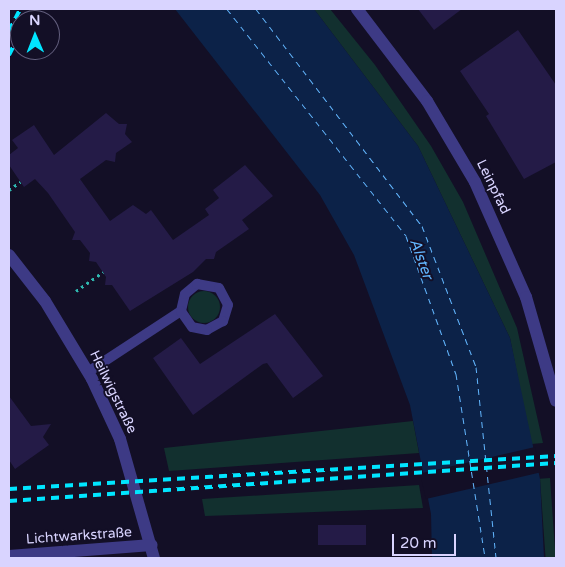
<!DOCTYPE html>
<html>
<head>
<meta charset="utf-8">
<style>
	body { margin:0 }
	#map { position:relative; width:565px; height:567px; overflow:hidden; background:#130f26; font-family:"Varela Round",sans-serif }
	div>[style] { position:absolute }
	.green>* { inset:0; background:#12302f; transform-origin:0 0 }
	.round { border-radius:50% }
	.water>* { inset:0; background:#0c2248 }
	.pier>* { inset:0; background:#130f26; transform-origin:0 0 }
	.ferry>* { height:1px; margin-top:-0.5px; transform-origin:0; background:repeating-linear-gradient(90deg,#62b6ff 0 6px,transparent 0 11px) }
	.building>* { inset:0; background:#241b47; transform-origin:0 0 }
	.path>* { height:3px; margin-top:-1.5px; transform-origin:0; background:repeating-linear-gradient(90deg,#2fb8b0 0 2.5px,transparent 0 6.5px) }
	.lane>* { height:10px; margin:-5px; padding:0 5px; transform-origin:5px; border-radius:5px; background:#3d3a85 }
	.street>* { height:12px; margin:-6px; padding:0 6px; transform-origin:6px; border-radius:6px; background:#3d3a85 }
	.rail>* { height:4px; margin-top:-2px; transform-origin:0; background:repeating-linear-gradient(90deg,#00e5ff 0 8px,transparent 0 14px) }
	span { translate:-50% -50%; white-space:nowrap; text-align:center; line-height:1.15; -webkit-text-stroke:4px #130f26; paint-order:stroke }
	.street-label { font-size:14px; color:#d9d4ff }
	.water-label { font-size:15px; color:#62b6ff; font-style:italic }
	.frame { position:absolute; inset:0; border:10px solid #d9d4ff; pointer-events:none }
	.north { position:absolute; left:10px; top:10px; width:50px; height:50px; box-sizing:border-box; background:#130f26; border:1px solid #625e7d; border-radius:50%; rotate:359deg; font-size:14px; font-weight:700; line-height:20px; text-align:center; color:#d9d4ff }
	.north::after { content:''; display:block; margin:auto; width:18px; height:22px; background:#00e5ff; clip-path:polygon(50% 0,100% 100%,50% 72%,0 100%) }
	.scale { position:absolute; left:392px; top:534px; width:64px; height:22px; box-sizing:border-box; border:2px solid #d9d4ff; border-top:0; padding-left:6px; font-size:15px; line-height:18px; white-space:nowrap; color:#d9d4ff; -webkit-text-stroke:4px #130f26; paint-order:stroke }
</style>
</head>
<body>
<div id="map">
	<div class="green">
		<div style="clip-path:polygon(314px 9px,330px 9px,375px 65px,431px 146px,463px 202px,517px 328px,543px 443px,531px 444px,510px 338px,418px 146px)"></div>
		<div class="round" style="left:188px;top:291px;width:32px;height:32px"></div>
		<div style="clip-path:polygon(413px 421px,419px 453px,169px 471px,164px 448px)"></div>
		<div style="left:550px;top:478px;width:80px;height:10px;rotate:86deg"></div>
		<div style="clip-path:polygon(419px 485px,423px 508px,205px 516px,202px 499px)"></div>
	</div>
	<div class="water">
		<div style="clip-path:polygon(175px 9px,314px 9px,418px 146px,510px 338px,540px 479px,544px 558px,432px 558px,431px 514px,410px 405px,354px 255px,320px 195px)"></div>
	</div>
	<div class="pier">
		<div style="left:535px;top:447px;width:26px;height:118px;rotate:77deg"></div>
	</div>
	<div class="ferry">
		<div style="left:227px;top:9px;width:289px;rotate:51.7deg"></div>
		<div style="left:406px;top:236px;width:147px;rotate:70.1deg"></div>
		<div style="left:456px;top:374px;width:186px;rotate:81deg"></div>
		<div style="left:256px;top:9px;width:273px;rotate:52.6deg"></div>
		<div style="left:422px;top:226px;width:151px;rotate:69deg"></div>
		<div style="left:476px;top:367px;width:192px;rotate:84deg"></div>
	</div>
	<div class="building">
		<div style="clip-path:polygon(418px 9px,462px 9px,434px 30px)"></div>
		<div style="clip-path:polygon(518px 30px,556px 85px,556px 162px,524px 179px,486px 116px,489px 114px,460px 71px)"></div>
		<div style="clip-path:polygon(106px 113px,119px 124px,127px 124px,125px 134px,132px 142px,116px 153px,115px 162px,106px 160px,80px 179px,110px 221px,133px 205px,146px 214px,151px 210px,173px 240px,209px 215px,205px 209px,219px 198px,213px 190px,245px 165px,273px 196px,242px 220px,249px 229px,216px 252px,214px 259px,206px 259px,193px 272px,130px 311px,112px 285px,105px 285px,106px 277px,96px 262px,89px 261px,90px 253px,80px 240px,72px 240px,75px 232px,48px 193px,35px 179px,24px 187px,9px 165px,9px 155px,18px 148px,12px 140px,34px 125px,54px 155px)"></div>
		<div style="clip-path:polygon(275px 314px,323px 376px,293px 398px,267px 363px,263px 364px,193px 415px,153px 358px,181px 338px,200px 364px)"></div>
		<div style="clip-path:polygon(9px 396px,31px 426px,51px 424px,43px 437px,49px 445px,15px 469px,9px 460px)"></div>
		<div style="left:366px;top:525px;width:20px;height:48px;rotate:90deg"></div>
	</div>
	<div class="path">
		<div style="left:9px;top:190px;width:14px;rotate:-36deg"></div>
		<div style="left:76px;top:291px;width:33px;rotate:-35deg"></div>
	</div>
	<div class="lane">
		<div style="left:88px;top:372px;width:111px;rotate:-33.3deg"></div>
		<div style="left:181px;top:311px;width:17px;rotate:-77deg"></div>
		<div style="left:185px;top:294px;width:16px;rotate:-40deg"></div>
		<div style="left:197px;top:284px;width:22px;rotate:10deg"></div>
		<div style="left:219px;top:288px;width:19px;rotate:62deg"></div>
		<div style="left:228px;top:305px;width:17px;rotate:107deg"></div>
		<div style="left:223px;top:321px;width:18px;rotate:151deg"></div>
		<div style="left:207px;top:330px;width:15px;rotate:-169deg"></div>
		<div style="left:192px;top:327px;width:19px;rotate:-125deg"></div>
	</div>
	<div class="street">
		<div style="left:357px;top:9px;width:116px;rotate:52.7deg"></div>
		<div style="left:427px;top:101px;width:94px;rotate:59.3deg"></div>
		<div style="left:475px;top:182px;width:126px;rotate:66.1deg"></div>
		<div style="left:526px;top:297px;width:108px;rotate:73.9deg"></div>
		<div style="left:9px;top:255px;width:58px;rotate:52deg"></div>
		<div style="left:45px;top:301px;width:91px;rotate:58.9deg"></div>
		<div style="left:92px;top:379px;width:66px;rotate:65deg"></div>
		<div style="left:120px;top:439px;width:124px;rotate:74.1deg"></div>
		<div style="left:9px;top:556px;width:143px;rotate:-4.4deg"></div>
	</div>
	<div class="rail">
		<div style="left:26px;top:20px;width:13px;rotate:-61deg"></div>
		<div style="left:9px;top:31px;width:25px;rotate:-63deg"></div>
		<div style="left:9px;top:55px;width:25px;rotate:-63deg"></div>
		<div style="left:9px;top:489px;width:548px;rotate:-3.45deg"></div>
		<div style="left:9px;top:501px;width:548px;rotate:-3.97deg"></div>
	</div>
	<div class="street-label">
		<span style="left:493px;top:187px;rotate:64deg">Leinpfad</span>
		<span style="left:113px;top:392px;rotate:64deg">Heilwigstraße</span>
		<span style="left:79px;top:536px;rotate:-4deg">Lichtwarkstraße</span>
	</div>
	<div class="water-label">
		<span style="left:421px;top:259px;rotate:70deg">Alster</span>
	</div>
	<div class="frame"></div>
	<div class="north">N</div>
	<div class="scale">20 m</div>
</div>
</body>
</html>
